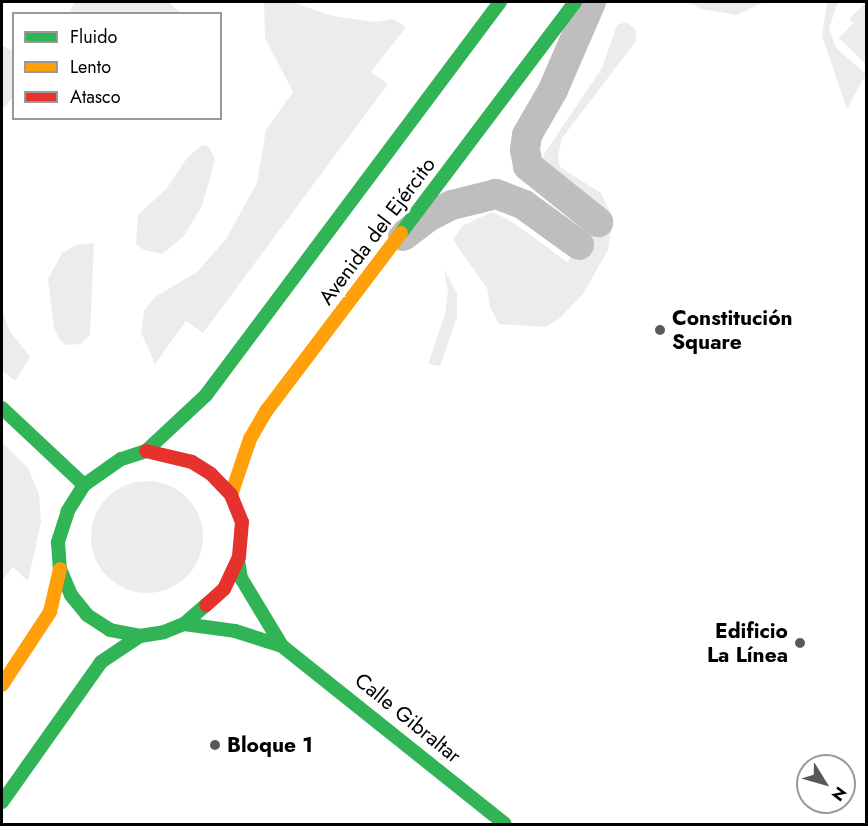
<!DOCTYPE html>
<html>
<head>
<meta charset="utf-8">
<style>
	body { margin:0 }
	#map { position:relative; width:868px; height:826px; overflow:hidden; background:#fff; font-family:Jost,sans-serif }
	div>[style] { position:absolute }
	.green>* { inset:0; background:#ececec }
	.round { border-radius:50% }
	.lane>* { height:30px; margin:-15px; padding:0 15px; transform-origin:15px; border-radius:15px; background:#bebebe }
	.fast>* { height:14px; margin:-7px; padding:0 7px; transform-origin:7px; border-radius:7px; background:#30b455 }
	.slow>* { height:14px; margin:-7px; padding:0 7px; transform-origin:7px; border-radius:7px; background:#ff9f0a }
	.jam>* { height:14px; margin:-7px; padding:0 7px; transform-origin:7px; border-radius:7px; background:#e5322d }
	.dots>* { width:16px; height:16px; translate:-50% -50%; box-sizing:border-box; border:3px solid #fff; border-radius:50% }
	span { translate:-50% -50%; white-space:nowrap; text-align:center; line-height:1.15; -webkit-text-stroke:6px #fff; paint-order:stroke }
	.street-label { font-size:21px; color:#000 }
	.poi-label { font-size:21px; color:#000; font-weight:700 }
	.left { translate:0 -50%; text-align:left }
	.right { translate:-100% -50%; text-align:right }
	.frame { position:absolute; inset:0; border:3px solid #000; pointer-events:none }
	.legend { position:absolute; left:12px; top:12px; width:210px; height:108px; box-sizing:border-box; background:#fff; border:2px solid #999; margin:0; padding:8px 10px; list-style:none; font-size:18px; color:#000 }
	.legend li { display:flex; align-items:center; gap:12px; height:30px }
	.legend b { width:30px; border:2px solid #999 }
	.north { position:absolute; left:796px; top:754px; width:60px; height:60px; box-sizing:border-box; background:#fff; border:2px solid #999; border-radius:50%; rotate:127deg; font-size:16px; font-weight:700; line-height:24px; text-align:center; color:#000 }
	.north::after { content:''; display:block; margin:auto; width:21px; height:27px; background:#595959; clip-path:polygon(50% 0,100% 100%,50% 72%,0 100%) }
</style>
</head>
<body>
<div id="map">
	<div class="green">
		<div style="clip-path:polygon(75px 2px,169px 2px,180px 13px,69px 13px)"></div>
		<div style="clip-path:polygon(264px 2px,292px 2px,333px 16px,375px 22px,393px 19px,406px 27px,371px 72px,388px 84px,203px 333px,186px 321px,155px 364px,141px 332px,144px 311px,155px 297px,197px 272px,226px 239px,257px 183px,266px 130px,293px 92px,265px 38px)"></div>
		<div style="clip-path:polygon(689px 2px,764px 2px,737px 15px,701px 9px)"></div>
		<div style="clip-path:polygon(827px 2px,838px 2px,829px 28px,836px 48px,866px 74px,847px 109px,822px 36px)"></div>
		<div style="clip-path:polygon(866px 2px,866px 64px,839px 38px,853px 23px,849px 19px)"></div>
		<div style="clip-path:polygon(626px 22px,636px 30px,636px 41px,562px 138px,558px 156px,560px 167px,601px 193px,613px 218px,608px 250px,583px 294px,560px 318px,546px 327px,499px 324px,490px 307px,487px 288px,453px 240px,462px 226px,492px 212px,511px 221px,567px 262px,606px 212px,542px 162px,544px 154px,602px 68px,617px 25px)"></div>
		<div style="clip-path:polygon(2px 45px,13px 51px,14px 96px,2px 110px)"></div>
		<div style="clip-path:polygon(202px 145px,209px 147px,215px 160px,202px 206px,183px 237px,162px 254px,144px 250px,136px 244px,138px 215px,167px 188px,187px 158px)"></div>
		<div style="clip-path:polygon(94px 243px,90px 335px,80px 344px,66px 345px,59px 339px,54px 327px,48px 279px,62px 253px,76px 245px)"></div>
		<div style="clip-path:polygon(444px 270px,457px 293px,457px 317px,440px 366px,428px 364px,445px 314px,448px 291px)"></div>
		<div style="clip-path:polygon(2px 308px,9px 330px,30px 357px,15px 381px,2px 370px)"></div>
		<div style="clip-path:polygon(2px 442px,28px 468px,39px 494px,41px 522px,28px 581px,13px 567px,2px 581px)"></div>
		<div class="round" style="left:91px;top:481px;width:112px;height:112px"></div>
	</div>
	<div class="lane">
		<div style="left:591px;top:2px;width:96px;rotate:113.4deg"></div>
		<div style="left:553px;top:90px;width:52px;rotate:120deg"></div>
		<div style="left:527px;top:135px;width:15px;rotate:98deg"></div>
		<div style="left:525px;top:150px;width:16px;rotate:79deg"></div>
		<div style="left:528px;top:166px;width:90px;rotate:38.7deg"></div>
		<div style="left:403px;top:236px;width:31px;rotate:-37deg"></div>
		<div style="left:428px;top:217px;width:27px;rotate:-27deg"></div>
		<div style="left:452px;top:205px;width:45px;rotate:-14deg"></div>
		<div style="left:496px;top:194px;width:30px;rotate:21deg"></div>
		<div style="left:524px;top:205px;width:68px;rotate:36deg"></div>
	</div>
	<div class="fast">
		<div style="left:401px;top:233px;width:289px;rotate:-53deg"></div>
		<div style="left:2px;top:408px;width:112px;rotate:43.2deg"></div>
		<div style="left:146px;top:451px;width:82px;rotate:-43deg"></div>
		<div style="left:206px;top:395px;width:491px;rotate:-53.2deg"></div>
		<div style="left:146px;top:451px;width:26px;rotate:162deg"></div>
		<div style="left:121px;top:459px;width:45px;rotate:144.9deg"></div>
		<div style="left:84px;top:485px;width:31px;rotate:122deg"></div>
		<div style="left:68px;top:511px;width:33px;rotate:108deg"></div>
		<div style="left:58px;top:542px;width:27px;rotate:86deg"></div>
		<div style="left:60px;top:569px;width:28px;rotate:67deg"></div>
		<div style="left:71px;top:595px;width:26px;rotate:51deg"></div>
		<div style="left:87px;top:615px;width:27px;rotate:33deg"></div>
		<div style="left:110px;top:630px;width:31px;rotate:11deg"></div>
		<div style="left:140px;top:636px;width:24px;rotate:-9deg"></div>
		<div style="left:164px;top:632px;width:22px;rotate:-22deg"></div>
		<div style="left:184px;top:624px;width:29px;rotate:-41deg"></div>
		<div style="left:238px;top:560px;width:18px;rotate:81deg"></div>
		<div style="left:241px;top:578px;width:79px;rotate:58.9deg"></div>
		<div style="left:184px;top:624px;width:51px;rotate:7.8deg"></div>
		<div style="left:235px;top:631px;width:49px;rotate:17.7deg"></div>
		<div style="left:282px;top:646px;width:285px;rotate:38.6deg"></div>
		<div style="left:2px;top:802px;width:171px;rotate:-54.7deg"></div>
		<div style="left:101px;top:662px;width:47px;rotate:-33.7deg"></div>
	</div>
	<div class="slow">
		<div style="left:231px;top:495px;width:59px;rotate:-71.3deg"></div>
		<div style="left:250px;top:439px;width:34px;rotate:-60deg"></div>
		<div style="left:267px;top:410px;width:222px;rotate:-52.9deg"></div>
		<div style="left:2px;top:685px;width:87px;rotate:-56.7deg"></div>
		<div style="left:50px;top:612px;width:44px;rotate:-76.9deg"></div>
	</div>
	<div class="jam">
		<div style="left:146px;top:451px;width:47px;rotate:13.4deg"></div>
		<div style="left:192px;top:462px;width:22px;rotate:32deg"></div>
		<div style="left:211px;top:474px;width:29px;rotate:46deg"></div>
		<div style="left:231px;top:495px;width:29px;rotate:68deg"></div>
		<div style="left:242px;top:522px;width:35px;rotate:95deg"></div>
		<div style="left:239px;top:557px;width:35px;rotate:115deg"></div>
		<div style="left:224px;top:589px;width:24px;rotate:138deg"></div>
	</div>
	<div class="dots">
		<div style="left:660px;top:330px;background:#595959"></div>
		<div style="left:800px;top:643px;background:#595959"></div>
		<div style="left:215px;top:745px;background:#595959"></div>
	</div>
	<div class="street-label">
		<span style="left:377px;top:231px;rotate:-53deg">Avenida del Ejército</span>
		<span style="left:408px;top:718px;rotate:39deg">Calle Gibraltar</span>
	</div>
	<div class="poi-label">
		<span class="left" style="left:672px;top:330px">Constitución<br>Square</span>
		<span class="right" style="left:788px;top:643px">Edificio<br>La Línea</span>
		<span class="left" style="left:227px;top:745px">Bloque 1</span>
	</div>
	<div class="frame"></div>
	<ul class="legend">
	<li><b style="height:8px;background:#30b455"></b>Fluido</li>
	<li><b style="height:8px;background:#ff9f0a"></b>Lento</li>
	<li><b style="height:8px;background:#e5322d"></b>Atasco</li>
	</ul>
	<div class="north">N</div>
</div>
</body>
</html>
